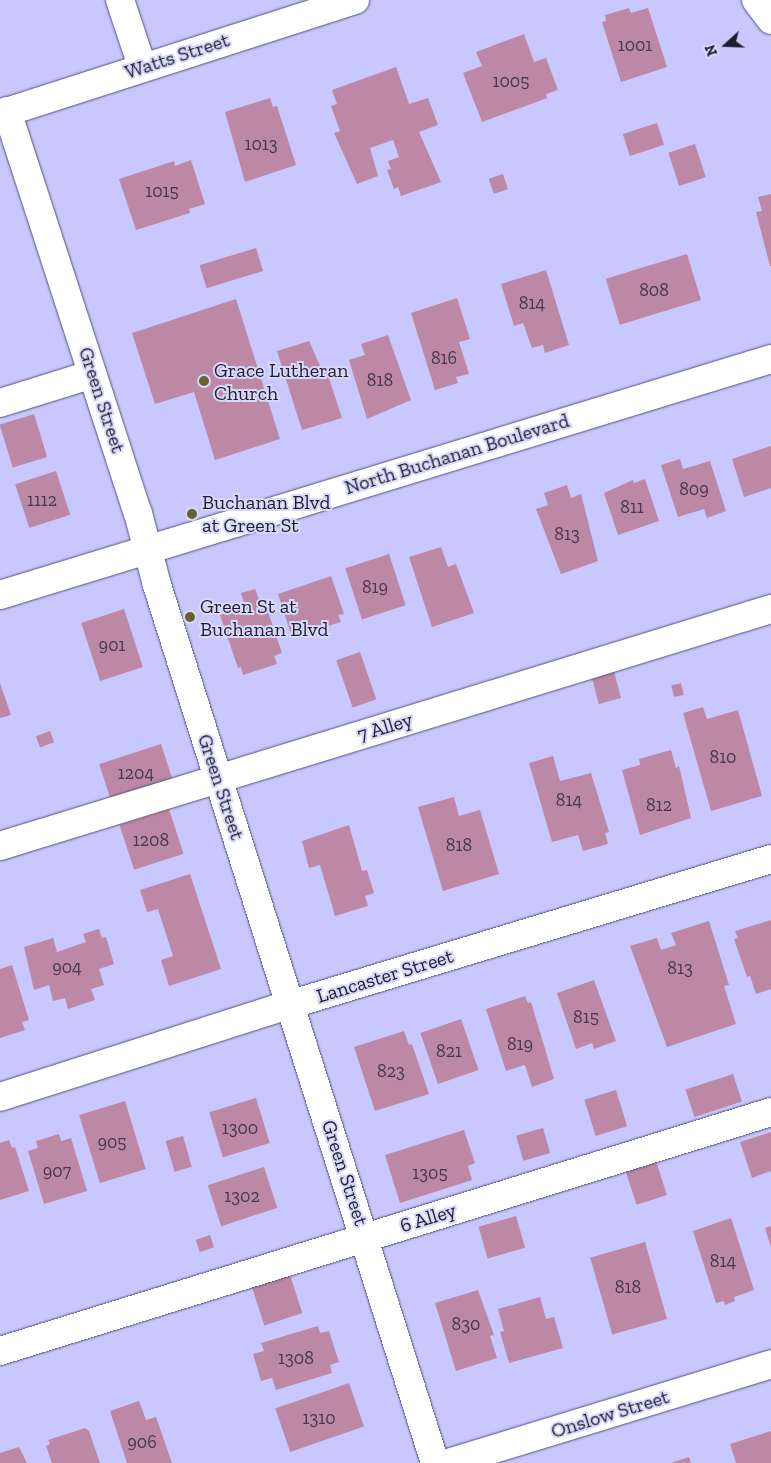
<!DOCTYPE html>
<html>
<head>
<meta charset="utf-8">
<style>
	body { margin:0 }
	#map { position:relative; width:771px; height:1463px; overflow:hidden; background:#c8c8fe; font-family:"Zilla Slab",serif }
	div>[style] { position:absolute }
	.building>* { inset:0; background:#bc88a5; transform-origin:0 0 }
	.roads { filter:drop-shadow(0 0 1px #52517f) drop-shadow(0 0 1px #52517f) }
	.minor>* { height:28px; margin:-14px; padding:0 14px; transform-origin:14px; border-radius:14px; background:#fff }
	.dots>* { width:14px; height:14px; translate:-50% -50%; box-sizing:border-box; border:2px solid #d8d8f9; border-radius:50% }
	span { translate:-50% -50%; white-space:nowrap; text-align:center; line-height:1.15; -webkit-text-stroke:4px #d8d8f9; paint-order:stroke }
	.number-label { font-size:18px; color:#46384e }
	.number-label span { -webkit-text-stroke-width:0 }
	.street-label { font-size:20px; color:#1e1e31 }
	.poi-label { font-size:20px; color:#1e1e31 }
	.left { translate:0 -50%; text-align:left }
	.north { position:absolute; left:701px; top:20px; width:50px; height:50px; -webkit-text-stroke:4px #d8d8f9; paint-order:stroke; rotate:250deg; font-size:14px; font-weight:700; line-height:20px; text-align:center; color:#1e1e31 }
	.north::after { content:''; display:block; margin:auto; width:18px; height:22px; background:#1e1e31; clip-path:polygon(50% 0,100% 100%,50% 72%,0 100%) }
</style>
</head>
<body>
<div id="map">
	<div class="building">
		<div style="clip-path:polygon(629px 8px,631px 13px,648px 8px,667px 67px,621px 82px,602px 22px,606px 21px,605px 15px)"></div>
		<div style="clip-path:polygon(524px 34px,534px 62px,546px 58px,558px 90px,546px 94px,547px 98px,482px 122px,463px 73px,482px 66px,476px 52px)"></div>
		<div style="clip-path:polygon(396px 67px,409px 104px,428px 98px,438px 125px,419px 132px,441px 182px,401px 196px,398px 187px,394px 189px,387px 170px,391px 169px,388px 161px,399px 157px,393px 140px,370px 148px,378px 176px,357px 184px,334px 133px,340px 131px,331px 106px,337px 104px,332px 90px)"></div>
		<div style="clip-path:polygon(270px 98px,273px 107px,277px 106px,296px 165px,245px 182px,225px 112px)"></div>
		<div style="left:657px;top:123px;width:23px;height:36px;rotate:72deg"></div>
		<div style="left:695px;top:144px;width:35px;height:28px;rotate:72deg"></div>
		<div style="clip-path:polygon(191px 160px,205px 204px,189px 209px,190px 213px,136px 230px,119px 179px,174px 161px,175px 166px)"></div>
		<div style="left:503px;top:174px;width:16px;height:15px;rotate:72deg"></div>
		<div style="clip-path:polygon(771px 194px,771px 266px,770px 266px,756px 212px,762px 211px,758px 197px)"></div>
		<div style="left:256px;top:248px;width:24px;height:59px;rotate:73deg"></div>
		<div style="left:687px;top:254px;width:48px;height:85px;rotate:73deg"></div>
		<div style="clip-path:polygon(546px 270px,569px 345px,545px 353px,543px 345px,532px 348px,523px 323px,514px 326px,501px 284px)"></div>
		<div style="clip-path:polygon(457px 298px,470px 339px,459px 342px,469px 374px,456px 377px,458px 383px,435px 390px,411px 313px)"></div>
		<div style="clip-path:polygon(236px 299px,280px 439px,215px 460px,194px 392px,155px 404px,132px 333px)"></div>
		<div style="clip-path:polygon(388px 335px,411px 400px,367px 419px,349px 360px,365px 355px,361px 344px)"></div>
		<div style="clip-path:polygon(309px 341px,321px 368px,325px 366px,342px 418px,302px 430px,277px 351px)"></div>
		<div style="left:34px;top:414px;width:45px;height:36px;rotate:73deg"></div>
		<div style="clip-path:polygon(771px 446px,771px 488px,744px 497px,732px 459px)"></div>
		<div style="clip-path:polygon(680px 459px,683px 469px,710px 461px,726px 511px,707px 518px,704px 509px,678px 517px,661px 465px)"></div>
		<div style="left:56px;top:471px;width:46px;height:43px;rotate:72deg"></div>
		<div style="clip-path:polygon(645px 479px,659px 521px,618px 535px,604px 493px,633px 480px,634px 483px)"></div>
		<div style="clip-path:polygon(567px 485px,571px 498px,581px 494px,598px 561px,561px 574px,536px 509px,548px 505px,544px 493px)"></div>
		<div style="clip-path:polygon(441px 547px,448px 567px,456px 564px,474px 613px,432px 627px,409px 557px)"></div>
		<div style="left:389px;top:554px;width:54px;height:46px;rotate:72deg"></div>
		<div style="clip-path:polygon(331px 576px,344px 614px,338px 615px,341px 622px,292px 637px,278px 594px)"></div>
		<div style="clip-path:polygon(255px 589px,260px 602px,264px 600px,282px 653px,274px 656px,277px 664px,243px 675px,241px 667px,238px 668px,220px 615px,245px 606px,241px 593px)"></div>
		<div style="left:124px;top:609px;width:61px;height:45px;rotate:72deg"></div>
		<div style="left:360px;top:652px;width:50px;height:25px;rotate:71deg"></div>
		<div style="left:613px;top:668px;width:31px;height:23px;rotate:75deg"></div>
		<div style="clip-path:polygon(0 683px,11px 715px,0 718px)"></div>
		<div style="left:681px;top:683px;width:12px;height:10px;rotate:76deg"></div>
		<div style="clip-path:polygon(703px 707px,707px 719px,738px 710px,762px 796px,711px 811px,683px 713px)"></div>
		<div style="left:50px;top:731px;width:12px;height:15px;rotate:70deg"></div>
		<div style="left:161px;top:744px;width:40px;height:65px;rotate:72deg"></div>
		<div style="clip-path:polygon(671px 750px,676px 768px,679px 766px,691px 818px,640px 835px,622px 770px,640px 765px,639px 759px)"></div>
		<div style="clip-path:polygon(553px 756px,560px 781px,591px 773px,609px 832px,605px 833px,608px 844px,583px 851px,578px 835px,552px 842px,529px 763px)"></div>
		<div style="clip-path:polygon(454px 797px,459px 816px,480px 810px,499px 874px,443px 891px,418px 807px)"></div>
		<div style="left:169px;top:809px;width:47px;height:52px;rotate:72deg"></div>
		<div style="clip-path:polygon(349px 825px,362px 871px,367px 870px,374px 893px,365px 896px,368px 906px,335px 916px,320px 865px,309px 868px,302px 841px)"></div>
		<div style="clip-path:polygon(190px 874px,221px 969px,169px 986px,161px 960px,173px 956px,158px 909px,147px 912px,140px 890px)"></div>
		<div style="clip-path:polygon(771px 920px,771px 989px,756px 994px,750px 976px,747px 977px,734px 939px,738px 938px,735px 931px)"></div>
		<div style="clip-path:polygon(709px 921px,729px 985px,724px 986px,736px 1024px,667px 1047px,630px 946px,657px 938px,661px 950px,676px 945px,671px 933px)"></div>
		<div style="clip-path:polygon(99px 929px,102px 938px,106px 937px,114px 964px,99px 969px,104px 985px,91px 989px,95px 1000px,68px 1009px,65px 998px,53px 1001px,49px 985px,34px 990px,24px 947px,53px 938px,57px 952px,86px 942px,83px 934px)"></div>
		<div style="clip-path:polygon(12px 965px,29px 1020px,22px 1022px,25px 1030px,0 1038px,0 969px)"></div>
		<div style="clip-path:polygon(594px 980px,616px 1041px,594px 1049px,592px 1043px,576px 1049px,557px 993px)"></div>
		<div style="clip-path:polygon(525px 996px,528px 1003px,531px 1002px,554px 1079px,532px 1087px,525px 1065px,506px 1071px,486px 1009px)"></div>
		<div style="left:461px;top:1019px;width:54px;height:43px;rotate:71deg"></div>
		<div style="clip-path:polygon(404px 1031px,409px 1045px,412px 1044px,429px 1094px,375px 1111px,354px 1047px)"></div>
		<div style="left:733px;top:1074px;width:29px;height:50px;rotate:72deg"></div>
		<div style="left:616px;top:1090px;width:38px;height:33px;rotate:73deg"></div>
		<div style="left:256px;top:1098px;width:47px;height:49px;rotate:73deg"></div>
		<div style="left:125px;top:1101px;width:71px;height:48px;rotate:73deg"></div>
		<div style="left:543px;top:1128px;width:26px;height:28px;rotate:74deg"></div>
		<div style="clip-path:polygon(464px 1130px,475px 1163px,468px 1166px,472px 1180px,400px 1203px,385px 1155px)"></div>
		<div style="clip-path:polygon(771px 1132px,771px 1171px,752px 1178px,740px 1142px)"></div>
		<div style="clip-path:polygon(59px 1134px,61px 1141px,71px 1138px,87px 1191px,44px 1204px,28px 1151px,38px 1148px,36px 1141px)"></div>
		<div style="left:183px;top:1136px;width:32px;height:18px;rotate:74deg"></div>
		<div style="clip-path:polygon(9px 1140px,12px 1148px,15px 1147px,29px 1191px,0 1200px,0 1143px)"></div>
		<div style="left:654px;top:1155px;width:42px;height:32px;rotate:72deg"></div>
		<div style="left:264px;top:1167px;width:43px;height:59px;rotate:72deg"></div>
		<div style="left:516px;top:1216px;width:33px;height:39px;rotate:74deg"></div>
		<div style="clip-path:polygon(731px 1218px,754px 1290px,734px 1297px,735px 1301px,725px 1305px,724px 1301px,716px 1303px,693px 1231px)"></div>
		<div style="clip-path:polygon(771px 1226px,771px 1247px,765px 1228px)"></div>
		<div style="left:210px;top:1235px;width:13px;height:15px;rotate:72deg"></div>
		<div style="left:645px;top:1242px;width:80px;height:57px;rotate:74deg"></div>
		<div style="left:290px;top:1275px;width:40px;height:40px;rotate:72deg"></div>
		<div style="clip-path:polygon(478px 1290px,494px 1335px,490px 1336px,497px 1358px,456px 1371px,435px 1303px)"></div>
		<div style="clip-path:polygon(540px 1297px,546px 1319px,554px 1317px,563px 1348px,509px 1363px,500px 1332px,504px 1331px,498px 1309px)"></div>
		<div style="clip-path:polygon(318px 1326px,320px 1333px,329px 1331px,339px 1362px,330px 1365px,332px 1373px,276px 1390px,272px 1378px,261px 1381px,253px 1354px,264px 1351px,261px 1343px)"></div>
		<div style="left:349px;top:1383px;width:46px;height:78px;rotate:71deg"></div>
		<div style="clip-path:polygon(139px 1401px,146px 1420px,156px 1417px,172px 1463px,127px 1463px,110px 1411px)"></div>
		<div style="clip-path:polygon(85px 1428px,89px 1431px,100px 1463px,52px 1463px,46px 1446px,50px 1444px,48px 1440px)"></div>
		<div style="clip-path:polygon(771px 1431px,771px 1463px,736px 1463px,730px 1444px)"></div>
		<div style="clip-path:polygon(19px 1447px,27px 1463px,0 1463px,0 1453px)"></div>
		<div style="clip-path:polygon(689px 1457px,691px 1463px,671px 1463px)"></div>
	</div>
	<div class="roads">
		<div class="minor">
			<div style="left:120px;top:0;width:70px;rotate:71.6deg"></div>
			<div style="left:756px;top:0;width:25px;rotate:53deg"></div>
			<div style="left:7px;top:111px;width:423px;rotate:72deg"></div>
			<div style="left:138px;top:513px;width:74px;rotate:75.2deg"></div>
			<div style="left:157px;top:585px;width:921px;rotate:72.43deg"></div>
			<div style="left:0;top:114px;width:373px;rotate:-17.8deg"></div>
			<div style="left:0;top:403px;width:97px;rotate:-17.3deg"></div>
			<div style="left:0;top:595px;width:806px;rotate:-17.02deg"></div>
			<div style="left:0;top:846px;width:807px;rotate:-17.09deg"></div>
			<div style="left:0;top:1097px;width:306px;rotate:-17.7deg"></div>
			<div style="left:292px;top:1004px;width:500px;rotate:-16.84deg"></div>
			<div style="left:0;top:1351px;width:807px;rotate:-17.22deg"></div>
			<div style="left:448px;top:1463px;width:338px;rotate:-17deg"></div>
		</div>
	</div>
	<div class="dots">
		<div style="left:204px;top:381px;background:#66622f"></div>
		<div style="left:192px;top:514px;background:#66622f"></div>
		<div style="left:190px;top:617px;background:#66622f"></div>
	</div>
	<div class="number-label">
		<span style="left:635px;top:45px">1001</span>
		<span style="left:511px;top:81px">1005</span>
		<span style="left:261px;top:144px">1013</span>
		<span style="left:162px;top:191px">1015</span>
		<span style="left:654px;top:290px">808</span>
		<span style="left:532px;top:303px">814</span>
		<span style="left:444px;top:358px">816</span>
		<span style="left:380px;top:380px">818</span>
		<span style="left:694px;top:489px">809</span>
		<span style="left:42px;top:500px">1112</span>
		<span style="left:632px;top:507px">811</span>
		<span style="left:567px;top:534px">813</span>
		<span style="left:375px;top:587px">819</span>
		<span style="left:112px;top:645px">901</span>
		<span style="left:723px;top:757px">810</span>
		<span style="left:136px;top:773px">1204</span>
		<span style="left:569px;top:800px">814</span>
		<span style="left:659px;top:805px">812</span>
		<span style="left:151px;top:840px">1208</span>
		<span style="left:459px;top:845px">818</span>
		<span style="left:67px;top:967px">904</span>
		<span style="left:680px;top:968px">813</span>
		<span style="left:586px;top:1017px">815</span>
		<span style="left:520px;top:1044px">819</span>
		<span style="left:449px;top:1051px">821</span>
		<span style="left:391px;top:1071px">823</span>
		<span style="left:240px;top:1128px">1300</span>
		<span style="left:112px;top:1142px">905</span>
		<span style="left:57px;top:1171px">907</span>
		<span style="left:430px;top:1173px">1305</span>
		<span style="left:242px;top:1196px">1302</span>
		<span style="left:723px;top:1261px">814</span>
		<span style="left:628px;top:1287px">818</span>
		<span style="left:466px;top:1324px">830</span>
		<span style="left:296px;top:1358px">1308</span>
		<span style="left:319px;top:1418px">1310</span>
		<span style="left:142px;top:1442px">906</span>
	</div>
	<div class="street-label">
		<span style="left:177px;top:56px;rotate:-18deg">Watts Street</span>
		<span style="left:102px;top:400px;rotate:72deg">Green Street</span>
		<span style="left:457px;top:454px;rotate:-17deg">North Buchanan Boulevard</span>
		<span style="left:385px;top:727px;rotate:-17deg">7 Alley</span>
		<span style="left:221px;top:787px;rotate:72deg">Green Street</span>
		<span style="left:385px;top:976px;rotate:-17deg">Lancaster Street</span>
		<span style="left:345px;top:1173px;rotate:72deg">Green Street</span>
		<span style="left:428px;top:1218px;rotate:-17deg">6 Alley</span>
		<span style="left:610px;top:1414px;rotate:-17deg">Onslow Street</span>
	</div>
	<div class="poi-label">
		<span class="left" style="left:214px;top:382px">Grace Lutheran<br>Church</span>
		<span class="left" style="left:202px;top:514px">Buchanan Blvd<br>at Green St</span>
		<span class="left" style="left:200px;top:618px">Green St at<br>Buchanan Blvd</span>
	</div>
	<div class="north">N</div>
</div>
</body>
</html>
